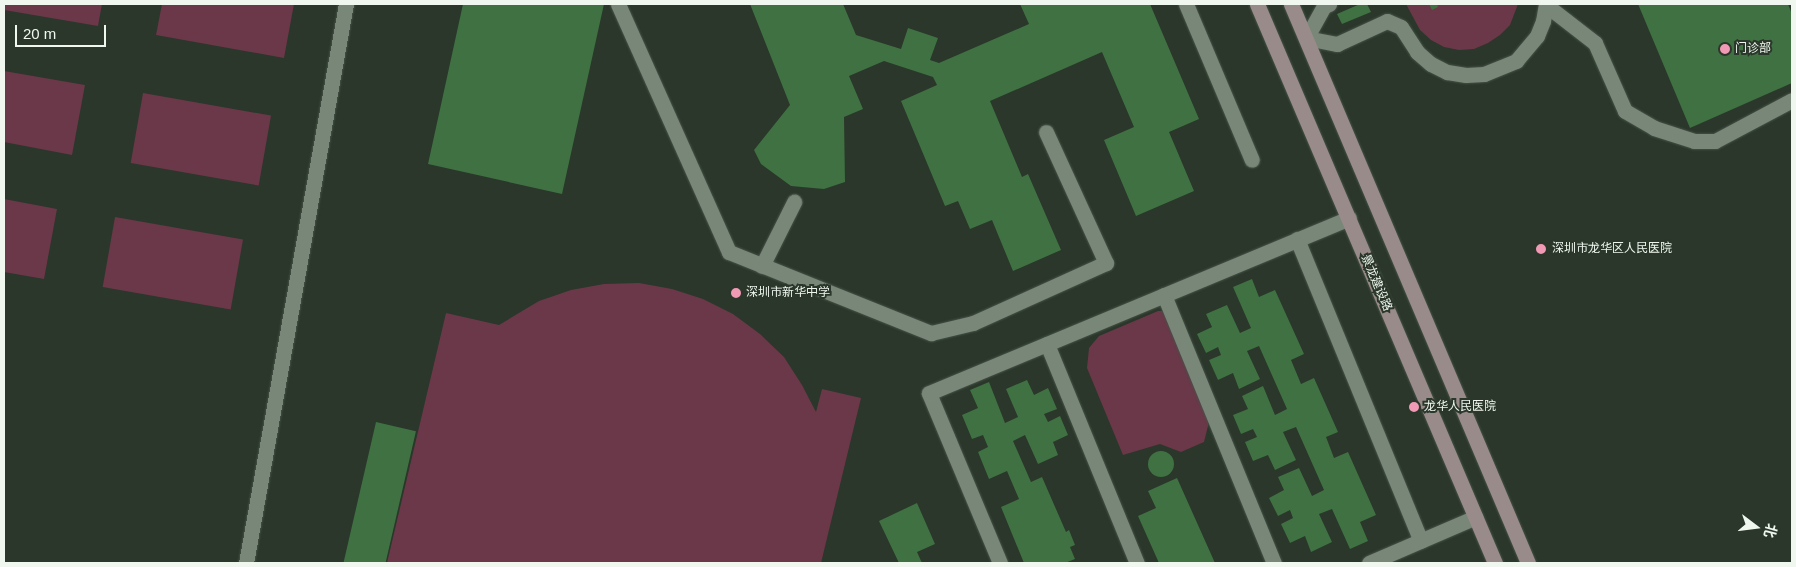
<!DOCTYPE html>
<html>
<head>
<meta charset="utf-8">
<style>
	body { margin:0 }
	#map { position:relative; width:1796px; height:567px; overflow:hidden; background:#2a372a; font-family:Arial,"Noto Sans SC",sans-serif }
	div>[style] { position:absolute }
	.green>* { inset:0; background:#6a3849; transform-origin:0 0 }
	.building>* { inset:0; background:#3f7142; transform-origin:0 0 }
	.round { border-radius:50% }
	.roads { filter:drop-shadow(0 0 1px #475248) drop-shadow(0 0 1px #475248) }
	.lane>* { height:15px; margin:-7.5px; padding:0 7.5px; transform-origin:7.5px; border-radius:7.5px; background:#798779 }
	.street>* { height:15px; margin:-7.5px; padding:0 7.5px; transform-origin:7.5px; border-radius:7.5px; background:#798779 }
	.secondary>* { height:15px; margin:-7.5px; padding:0 7.5px; transform-origin:7.5px; border-radius:7.5px; background:#998b89 }
	.dots>* { width:14px; height:14px; translate:-50% -50%; box-sizing:border-box; border:2px solid #2a372a; border-radius:50% }
	span { translate:-50% -50%; white-space:nowrap; text-align:center; line-height:1.15; -webkit-text-stroke:4px #2a372a; paint-order:stroke }
	.poi-label { font-size:12px; color:#eff7ef }
	.left { translate:0 -50%; text-align:left }
	.street-label { font-size:12px; color:#eff7ef }
	.frame { position:absolute; inset:0; border:5px solid #eff7ef; pointer-events:none }
	.north { position:absolute; left:1731px; top:502px; width:50px; height:50px; -webkit-text-stroke:4px #2a372a; paint-order:stroke; rotate:105deg; font-size:14px; font-weight:700; line-height:20px; text-align:center; color:#eff7ef }
	.north::after { content:''; display:block; margin:auto; width:18px; height:22px; background:#eff7ef; clip-path:polygon(50% 0,100% 100%,50% 72%,0 100%) }
	.scale { position:absolute; left:15px; top:25px; width:91px; height:22px; box-sizing:border-box; border:2px solid #eff7ef; border-top:0; padding-left:6px; font-size:15px; line-height:18px; white-space:nowrap; color:#eff7ef; -webkit-text-stroke:4px #2a372a; paint-order:stroke }
</style>
</head>
<body>
<div id="map">
	<div class="green">
		<div style="clip-path:polygon(4px 4px,102px 4px,98px 26px,4px 10px)"></div>
		<div style="clip-path:polygon(162px 4px,294px 4px,284px 58px,156px 35px)"></div>
		<div style="clip-path:polygon(1406px 4px,1518px 4px,1510px 25px,1500px 35px,1488px 43px,1474px 49px,1459px 50px,1444px 47px,1431px 40px,1420px 30px)"></div>
		<div style="clip-path:polygon(4px 71px,85px 85px,72px 155px,4px 142px)"></div>
		<div style="left:143px;top:93px;width:130px;height:71px;rotate:10deg"></div>
		<div style="clip-path:polygon(4px 199px,57px 209px,44px 279px,4px 272px)"></div>
		<div style="left:115px;top:217px;width:130px;height:71px;rotate:10deg"></div>
		<div style="clip-path:polygon(639px 283px,672px 289px,703px 299px,733px 314px,760px 334px,784px 357px,802px 385px,816px 412px,822px 389px,861px 398px,821px 563px,387px 563px,446px 313px,499px 325px,539px 301px,571px 290px,604px 284px)"></div>
		<div style="clip-path:polygon(1158px 311px,1164px 311px,1210px 418px,1204px 442px,1181px 452px,1160px 444px,1123px 455px,1087px 368px,1089px 348px,1099px 336px)"></div>
	</div>
	<div class="building">
		<div style="clip-path:polygon(463px 4px,604px 4px,562px 194px,428px 164px)"></div>
		<div style="clip-path:polygon(750px 4px,843px 4px,856px 35px,901px 49px,908px 28px,938px 38px,930px 60px,939px 63px,1029px 24px,1020px 4px,1150px 4px,1199px 119px,1169px 132px,1194px 191px,1136px 216px,1104px 140px,1134px 127px,1102px 52px,990px 101px,1022px 177px,1028px 174px,1061px 250px,1013px 271px,992px 220px,970px 229px,958px 201px,945px 206px,901px 101px,937px 85px,933px 77px,884px 61px,849px 76px,863px 109px,844px 117px,845px 182px,824px 189px,791px 186px,761px 164px,754px 150px,790px 105px)"></div>
		<div style="clip-path:polygon(1360px 4px,1367px 4px,1371px 12px,1342px 24px,1337px 14px)"></div>
		<div style="clip-path:polygon(1429px 4px,1437px 4px,1438px 7px,1432px 10px)"></div>
		<div style="clip-path:polygon(1638px 4px,1788px 4px,1792px 14px,1792px 83px,1690px 128px)"></div>
		<div style="clip-path:polygon(1252px 279px,1259px 297px,1275px 290px,1304px 354px,1291px 360px,1301px 384px,1314px 378px,1338px 432px,1326px 437px,1334px 458px,1348px 452px,1376px 515px,1360px 522px,1368px 541px,1350px 549px,1332px 509px,1319px 514px,1332px 542px,1311px 552px,1305px 536px,1290px 543px,1281px 524px,1293px 518px,1290px 510px,1278px 516px,1269px 498px,1284px 490px,1278px 477px,1299px 468px,1312px 496px,1324px 490px,1296px 427px,1283px 432px,1296px 460px,1275px 470px,1268px 455px,1253px 461px,1245px 442px,1257px 437px,1253px 429px,1241px 434px,1233px 415px,1248px 409px,1242px 396px,1263px 386px,1275px 415px,1287px 409px,1259px 346px,1247px 351px,1260px 379px,1239px 389px,1233px 373px,1218px 380px,1209px 360px,1221px 355px,1218px 347px,1206px 353px,1197px 334px,1212px 327px,1206px 314px,1227px 305px,1240px 333px,1251px 328px,1233px 287px)"></div>
		<div style="clip-path:polygon(1027px 380px,1034px 395px,1048px 388px,1057px 409px,1044px 414px,1048px 422px,1060px 416px,1068px 435px,1053px 442px,1058px 455px,1038px 464px,1025px 435px,1013px 441px,1031px 482px,1042px 477px,1066px 532px,1069px 530px,1075px 545px,1070px 547px,1075px 559px,1065px 563px,1024px 563px,1001px 507px,1019px 499px,1007px 471px,989px 479px,978px 452px,988px 447px,983px 435px,972px 439px,962px 415px,978px 408px,970px 390px,989px 382px,1005px 423px,1018px 417px,1006px 389px)"></div>
		<div style="left:376px;top:422px;width:41px;height:145px;rotate:13deg"></div>
		<div class="round" style="left:1148px;top:451px;width:26px;height:26px"></div>
		<div style="clip-path:polygon(1177px 478px,1215px 563px,1159px 563px,1138px 516px,1156px 508px,1148px 491px)"></div>
		<div style="clip-path:polygon(917px 503px,935px 544px,917px 552px,922px 563px,899px 563px,879px 521px)"></div>
	</div>
	<div class="roads">
		<div class="lane">
			<div style="left:618px;top:4px;width:272px;rotate:65.9deg"></div>
			<div style="left:729px;top:252px;width:218px;rotate:21.9deg"></div>
			<div style="left:931px;top:333px;width:43px;rotate:-13.4deg"></div>
			<div style="left:973px;top:323px;width:146px;rotate:-24.3deg"></div>
			<div style="left:1106px;top:263px;width:144px;rotate:-114.6deg"></div>
			<div style="left:1186px;top:4px;width:169px;rotate:67.1deg"></div>
			<div style="left:1329px;top:4px;width:5px;rotate:158deg"></div>
			<div style="left:1324px;top:6px;width:37px;rotate:119deg"></div>
			<div style="left:1306px;top:38px;width:32px;rotate:11deg"></div>
			<div style="left:1337px;top:44px;width:55px;rotate:-24.7deg"></div>
			<div style="left:1387px;top:21px;width:15px;rotate:23deg"></div>
			<div style="left:1401px;top:27px;width:30px;rotate:57deg"></div>
			<div style="left:1417px;top:52px;width:18px;rotate:41deg"></div>
			<div style="left:1431px;top:64px;width:18px;rotate:27deg"></div>
			<div style="left:1447px;top:72px;width:19px;rotate:9deg"></div>
			<div style="left:1466px;top:75px;width:18px;rotate:-3deg"></div>
			<div style="left:1484px;top:74px;width:35px;rotate:-22deg"></div>
			<div style="left:1516px;top:61px;width:33px;rotate:-50deg"></div>
			<div style="left:1537px;top:36px;width:16px;rotate:-68deg"></div>
			<div style="left:1543px;top:21px;width:17px;rotate:-80deg"></div>
			<div style="left:1546px;top:5px;width:62px;rotate:37.8deg"></div>
			<div style="left:1595px;top:43px;width:74px;rotate:66.2deg"></div>
			<div style="left:1625px;top:111px;width:34px;rotate:30deg"></div>
			<div style="left:1654px;top:128px;width:42px;rotate:18deg"></div>
			<div style="left:1694px;top:141px;width:21px"></div>
			<div style="left:1715px;top:141px;width:87px;rotate:-28deg"></div>
			<div style="left:762px;top:266px;width:72px;rotate:-63.4deg"></div>
			<div style="left:246px;top:563px;width:568px;rotate:-79.86deg"></div>
		</div>
		<div class="street">
			<div style="left:1297px;top:239px;width:326px;rotate:67.7deg"></div>
			<div style="left:1164px;top:295px;width:290px;rotate:67.7deg"></div>
			<div style="left:1047px;top:344px;width:237px;rotate:67.7deg"></div>
			<div style="left:1000px;top:563px;width:184px;rotate:-112.7deg"></div>
			<div style="left:929px;top:393px;width:455px;rotate:-22.6deg"></div>
			<div style="left:1369px;top:563px;width:116px;rotate:-23.3deg"></div>
		</div>
		<div class="secondary">
			<div style="left:1257px;top:4px;width:608px;rotate:66.94deg"></div>
			<div style="left:1291px;top:4px;width:607px;rotate:67.02deg"></div>
		</div>
	</div>
	<div class="dots">
		<div style="left:1725px;top:49px;background:#f09ab5"></div>
		<div style="left:1541px;top:249px;background:#f09ab5"></div>
		<div style="left:736px;top:293px;background:#f09ab5"></div>
		<div style="left:1414px;top:407px;background:#f09ab5"></div>
	</div>
	<div class="poi-label">
		<span class="left" style="left:1735px;top:49px">门诊部</span>
		<span class="left" style="left:1552px;top:249px">深圳市龙华区人民医院</span>
		<span class="left" style="left:746px;top:293px">深圳市新华中学</span>
		<span class="left" style="left:1424px;top:407px">龙华人民医院</span>
	</div>
	<div class="street-label">
		<span style="left:1376px;top:283px;rotate:67deg">景龙建设路</span>
	</div>
	<div class="frame"></div>
	<div class="north">北</div>
	<div class="scale">20 m</div>
</div>
</body>
</html>
